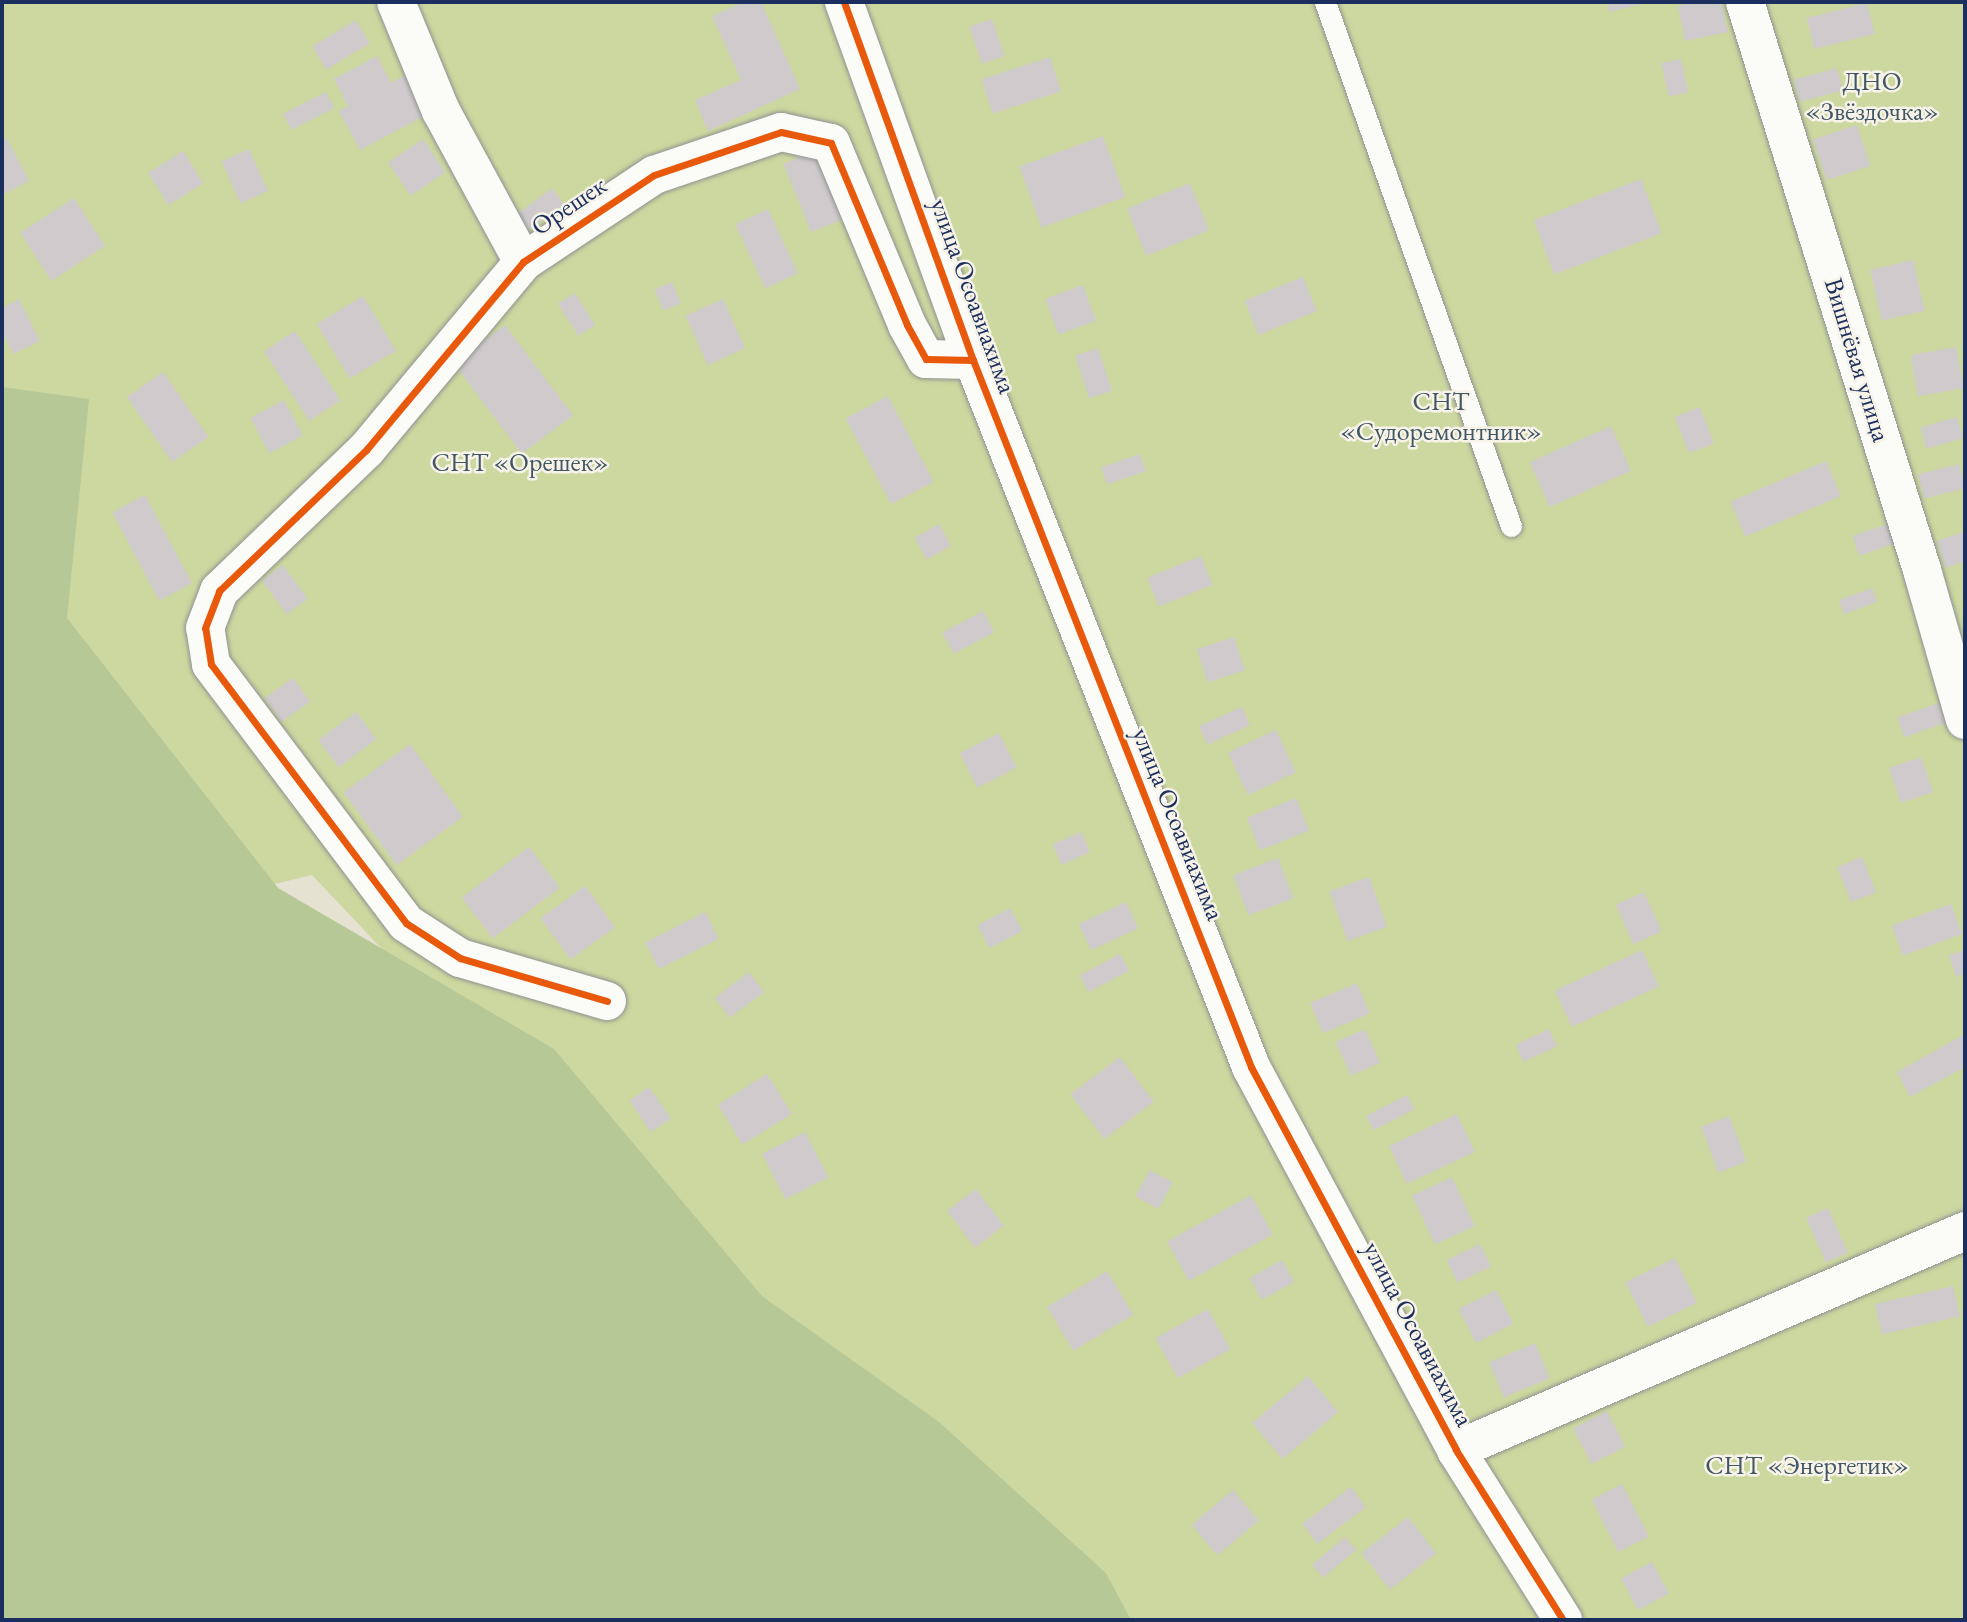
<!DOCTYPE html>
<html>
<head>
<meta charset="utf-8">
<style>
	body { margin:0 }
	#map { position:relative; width:1967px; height:1622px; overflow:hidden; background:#e6e2d2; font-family:"EB Garamond",serif }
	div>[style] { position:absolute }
	.green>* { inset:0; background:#ccd89f }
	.forest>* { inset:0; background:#b7c897 }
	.building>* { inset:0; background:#cfcbcc; transform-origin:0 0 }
	.roads { filter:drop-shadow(0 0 2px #919292) drop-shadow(0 0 2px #919292) }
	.service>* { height:21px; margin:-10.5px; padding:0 10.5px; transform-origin:10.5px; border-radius:10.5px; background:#fbfbf8 }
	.minor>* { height:38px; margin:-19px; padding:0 19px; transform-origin:19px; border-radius:19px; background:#fbfbf8 }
	.tertiary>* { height:38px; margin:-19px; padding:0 19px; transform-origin:19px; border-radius:19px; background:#fbfbf8 }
	.cycleway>* { height:7px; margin:-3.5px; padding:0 3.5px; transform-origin:3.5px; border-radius:3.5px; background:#e8590c }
	span { translate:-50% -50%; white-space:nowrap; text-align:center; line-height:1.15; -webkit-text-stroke:5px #f7f3e8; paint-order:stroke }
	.park-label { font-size:26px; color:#425764 }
	.street-label { font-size:26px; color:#1b2f5e }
	.frame { position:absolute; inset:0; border:4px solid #1b2f5e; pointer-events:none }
</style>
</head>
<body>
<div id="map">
	<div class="green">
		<div style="clip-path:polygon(2px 2px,1965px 2px,1965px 1620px,1017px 1620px,312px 875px,34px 942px,2px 879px)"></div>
	</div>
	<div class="forest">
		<div style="clip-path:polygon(2px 387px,89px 399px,67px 618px,278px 888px,554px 1049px,762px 1296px,939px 1422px,1106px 1573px,1131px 1620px,2px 1620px)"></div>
	</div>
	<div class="building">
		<div style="clip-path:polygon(744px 2px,761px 2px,800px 89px,708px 131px,695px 100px,741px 80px,712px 16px)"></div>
		<div style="clip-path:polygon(1607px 2px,1647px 2px,1647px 3px,1609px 12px)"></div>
		<div style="clip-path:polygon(1694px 2px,1721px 2px,1728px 32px,1685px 41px,1678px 6px)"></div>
		<div style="left:1867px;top:3px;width:32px;height:62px;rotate:76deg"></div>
		<div style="left:992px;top:19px;width:39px;height:24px;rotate:71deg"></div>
		<div style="left:356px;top:20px;width:27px;height:51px;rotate:59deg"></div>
		<div style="clip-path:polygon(377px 56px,391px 83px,405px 75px,426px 115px,360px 150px,339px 111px,348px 106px,334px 79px)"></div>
		<div style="left:1050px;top:57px;width:36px;height:72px;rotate:72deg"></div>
		<div style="left:1681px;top:59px;width:34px;height:20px;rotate:78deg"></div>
		<div style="left:1837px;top:68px;width:23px;height:45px;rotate:75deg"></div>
		<div style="left:326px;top:92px;width:18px;height:48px;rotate:63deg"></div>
		<div style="left:1857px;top:125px;width:43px;height:46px;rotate:72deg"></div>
		<div style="left:1103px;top:136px;width:65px;height:89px;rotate:70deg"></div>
		<div style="clip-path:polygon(7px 138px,29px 181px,2px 195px,2px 141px)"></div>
		<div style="left:423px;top:139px;width:40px;height:42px;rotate:56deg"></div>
		<div style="left:249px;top:149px;width:46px;height:30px;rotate:66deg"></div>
		<div style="left:183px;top:151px;width:38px;height:41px;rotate:58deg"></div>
		<div style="left:815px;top:151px;width:74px;height:34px;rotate:68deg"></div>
		<div style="left:1641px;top:179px;width:58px;height:115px;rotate:69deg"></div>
		<div style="left:1190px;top:183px;width:51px;height:68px;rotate:68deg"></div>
		<div style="left:552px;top:188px;width:20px;height:43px;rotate:53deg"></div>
		<div style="left:74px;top:198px;width:57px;height:64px;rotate:57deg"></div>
		<div style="left:768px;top:209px;width:71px;height:36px;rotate:65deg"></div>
		<div style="left:1913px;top:260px;width:52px;height:44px;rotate:77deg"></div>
		<div style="left:1303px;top:277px;width:37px;height:63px;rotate:68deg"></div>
		<div style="left:672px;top:282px;width:23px;height:19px;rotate:67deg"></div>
		<div style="left:1083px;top:285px;width:38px;height:40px;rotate:70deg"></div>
		<div style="left:575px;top:293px;width:38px;height:20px;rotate:58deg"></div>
		<div style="left:363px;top:296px;width:64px;height:54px;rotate:59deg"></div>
		<div style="clip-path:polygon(19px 299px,40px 341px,13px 354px,2px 332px,2px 308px)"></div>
		<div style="left:723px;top:299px;width:54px;height:41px;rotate:66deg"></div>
		<div style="left:505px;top:325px;width:113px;height:64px;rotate:53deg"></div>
		<div style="left:295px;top:331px;width:83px;height:37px;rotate:57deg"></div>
		<div style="left:1956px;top:347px;width:42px;height:46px;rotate:80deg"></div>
		<div style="left:1098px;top:348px;width:45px;height:24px;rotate:72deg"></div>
		<div style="left:163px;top:372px;width:79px;height:44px;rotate:55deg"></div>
		<div style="left:888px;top:396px;width:97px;height:48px;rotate:62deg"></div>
		<div style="left:284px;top:400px;width:40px;height:38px;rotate:62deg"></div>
		<div style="left:1700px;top:407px;width:39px;height:27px;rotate:69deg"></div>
		<div style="left:1957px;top:417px;width:22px;height:38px;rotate:74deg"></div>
		<div style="left:1611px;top:426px;width:49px;height:89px;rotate:66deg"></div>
		<div style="left:1140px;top:454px;width:18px;height:41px;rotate:71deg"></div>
		<div style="left:1826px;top:461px;width:38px;height:104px;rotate:67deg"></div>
		<div style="left:1959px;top:464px;width:25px;height:42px;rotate:76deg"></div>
		<div style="left:145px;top:495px;width:100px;height:37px;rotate:62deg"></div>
		<div style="left:1896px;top:521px;width:21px;height:46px;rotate:71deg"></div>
		<div style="left:939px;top:524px;width:25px;height:28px;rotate:61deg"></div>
		<div style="clip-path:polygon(1965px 531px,1965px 561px,1946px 568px,1937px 541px)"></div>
		<div style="left:1201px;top:556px;width:31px;height:58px;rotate:68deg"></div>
		<div style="left:283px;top:565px;width:42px;height:26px;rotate:54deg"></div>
		<div style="left:1872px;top:588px;width:15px;height:35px;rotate:70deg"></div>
		<div style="left:983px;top:611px;width:24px;height:46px;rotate:62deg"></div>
		<div style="left:1234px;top:637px;width:35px;height:39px;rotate:72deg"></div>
		<div style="left:293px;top:678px;width:29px;height:35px;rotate:54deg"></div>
		<div style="left:1939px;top:703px;width:21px;height:44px;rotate:71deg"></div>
		<div style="left:1242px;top:707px;width:20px;height:47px;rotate:66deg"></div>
		<div style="left:356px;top:712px;width:34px;height:47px;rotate:53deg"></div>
		<div style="left:1276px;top:730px;width:47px;height:53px;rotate:65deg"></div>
		<div style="left:999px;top:733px;width:39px;height:44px;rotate:63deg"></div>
		<div style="left:410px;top:744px;width:90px;height:82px;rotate:54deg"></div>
		<div style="left:1921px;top:757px;width:37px;height:34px;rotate:71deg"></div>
		<div style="left:1296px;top:798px;width:35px;height:53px;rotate:68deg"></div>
		<div style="left:1081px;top:832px;width:22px;height:31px;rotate:66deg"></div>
		<div style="left:529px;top:847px;width:51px;height:84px;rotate:53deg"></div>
		<div style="left:1862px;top:857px;width:38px;height:27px;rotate:68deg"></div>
		<div style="left:1278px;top:858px;width:43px;height:48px;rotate:69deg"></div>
		<div style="left:1369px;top:877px;width:53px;height:42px;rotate:70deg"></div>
		<div style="left:585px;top:886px;width:51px;height:55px;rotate:54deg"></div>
		<div style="left:1644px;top:892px;width:43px;height:31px;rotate:66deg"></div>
		<div style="left:1126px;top:902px;width:29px;height:52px;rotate:65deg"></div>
		<div style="left:1951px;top:904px;width:32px;height:63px;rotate:70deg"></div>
		<div style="left:1010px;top:908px;width:26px;height:37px;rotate:62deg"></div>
		<div style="left:705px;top:912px;width:30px;height:67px;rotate:63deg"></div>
		<div style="left:1642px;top:950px;width:40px;height:96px;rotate:65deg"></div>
		<div style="clip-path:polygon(1965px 950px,1965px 973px,1956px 977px,1949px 955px)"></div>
		<div style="left:1120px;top:954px;width:19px;height:46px;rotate:62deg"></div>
		<div style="left:749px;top:972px;width:25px;height:43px;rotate:53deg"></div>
		<div style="left:1357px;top:983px;width:33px;height:51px;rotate:67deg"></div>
		<div style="left:1365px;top:1029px;width:37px;height:32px;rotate:66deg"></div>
		<div style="left:1549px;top:1029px;width:19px;height:37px;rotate:65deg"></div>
		<div style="clip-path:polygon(1965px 1034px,1965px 1067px,1910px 1097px,1897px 1072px)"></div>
		<div style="left:1120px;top:1057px;width:56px;height:62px;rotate:53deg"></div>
		<div style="left:767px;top:1074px;width:47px;height:58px;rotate:58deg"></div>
		<div style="left:649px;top:1087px;width:38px;height:24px;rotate:55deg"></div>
		<div style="left:1407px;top:1095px;width:16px;height:46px;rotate:63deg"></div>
		<div style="left:1457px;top:1114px;width:42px;height:75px;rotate:65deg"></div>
		<div style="left:1729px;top:1116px;width:49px;height:30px;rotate:69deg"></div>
		<div style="left:805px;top:1132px;width:51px;height:48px;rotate:63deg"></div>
		<div style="left:1150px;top:1170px;width:26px;height:30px;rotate:29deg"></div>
		<div style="left:1452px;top:1177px;width:54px;height:44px;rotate:65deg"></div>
		<div style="left:976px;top:1189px;width:46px;height:36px;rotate:53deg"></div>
		<div style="left:1251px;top:1195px;width:45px;height:96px;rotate:61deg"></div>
		<div style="left:1828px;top:1208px;width:49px;height:24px;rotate:66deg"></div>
		<div style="left:1480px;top:1244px;width:25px;height:37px;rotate:64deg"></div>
		<div style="left:1675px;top:1258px;width:50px;height:55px;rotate:64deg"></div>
		<div style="left:1282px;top:1260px;width:25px;height:37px;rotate:61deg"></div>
		<div style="left:1107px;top:1271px;width:51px;height:70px;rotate:59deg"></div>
		<div style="left:1953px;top:1286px;width:31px;height:80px;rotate:77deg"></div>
		<div style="left:1496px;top:1290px;width:38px;height:42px;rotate:63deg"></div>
		<div style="left:1208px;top:1309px;width:46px;height:60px;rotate:61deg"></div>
		<div style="left:1535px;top:1343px;width:38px;height:50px;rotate:67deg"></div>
		<div style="left:1308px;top:1376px;width:47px;height:73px;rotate:50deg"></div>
		<div style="left:1607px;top:1411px;width:40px;height:38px;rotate:63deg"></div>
		<div style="left:1622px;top:1484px;width:59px;height:34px;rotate:63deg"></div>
		<div style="left:1351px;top:1487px;width:25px;height:61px;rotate:53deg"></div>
		<div style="left:1233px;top:1490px;width:40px;height:54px;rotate:50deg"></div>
		<div style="left:1408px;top:1517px;width:46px;height:59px;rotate:52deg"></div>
		<div style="left:1345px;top:1537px;width:17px;height:43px;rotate:50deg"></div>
		<div style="left:1652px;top:1562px;width:36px;height:35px;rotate:62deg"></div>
	</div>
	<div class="roads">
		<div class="service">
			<div style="left:1325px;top:2px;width:556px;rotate:70.46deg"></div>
		</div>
		<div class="minor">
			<div style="left:396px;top:2px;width:118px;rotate:67.6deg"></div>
			<div style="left:441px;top:111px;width:172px;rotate:61.5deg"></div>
			<div style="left:1745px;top:2px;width:595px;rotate:72.69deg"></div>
			<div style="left:1922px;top:570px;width:156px;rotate:74deg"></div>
			<div style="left:607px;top:1001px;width:153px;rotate:-163.7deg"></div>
			<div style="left:460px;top:958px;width:64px;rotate:-147.1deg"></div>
			<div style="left:406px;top:923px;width:324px;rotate:-127deg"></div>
			<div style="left:211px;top:664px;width:36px;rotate:-99deg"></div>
			<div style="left:205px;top:628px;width:40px;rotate:-69deg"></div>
			<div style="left:219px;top:591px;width:204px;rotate:-43.8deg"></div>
			<div style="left:366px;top:450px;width:245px;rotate:-50.1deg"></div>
			<div style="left:523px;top:262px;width:157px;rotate:-33.6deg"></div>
			<div style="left:654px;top:175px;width:134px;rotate:-18.7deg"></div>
			<div style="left:781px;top:132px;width:51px;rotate:12.4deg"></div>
			<div style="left:831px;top:143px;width:197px;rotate:67.3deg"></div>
			<div style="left:907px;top:325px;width:39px;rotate:61deg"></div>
			<div style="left:926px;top:359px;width:47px;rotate:1.2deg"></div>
			<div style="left:1456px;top:1450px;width:554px;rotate:-23.28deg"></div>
		</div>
		<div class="tertiary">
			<div style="left:844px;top:2px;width:381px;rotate:70.2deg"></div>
			<div style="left:973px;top:360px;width:760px;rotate:68.53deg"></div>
			<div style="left:1251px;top:1067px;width:434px;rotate:61.8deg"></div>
			<div style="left:1456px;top:1450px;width:201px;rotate:57.8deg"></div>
		</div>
	</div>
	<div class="cycleway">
		<div style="left:844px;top:2px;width:381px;rotate:70.2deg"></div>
		<div style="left:973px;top:360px;width:760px;rotate:68.53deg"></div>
		<div style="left:1251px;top:1067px;width:434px;rotate:61.8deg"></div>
		<div style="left:1456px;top:1450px;width:201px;rotate:57.8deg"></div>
		<div style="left:607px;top:1001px;width:153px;rotate:-163.7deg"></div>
		<div style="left:460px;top:958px;width:64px;rotate:-147.1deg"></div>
		<div style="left:406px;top:923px;width:324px;rotate:-127deg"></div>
		<div style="left:211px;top:664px;width:36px;rotate:-99deg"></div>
		<div style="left:205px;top:628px;width:40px;rotate:-69deg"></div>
		<div style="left:219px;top:591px;width:204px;rotate:-43.8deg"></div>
		<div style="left:366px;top:450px;width:245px;rotate:-50.1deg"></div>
		<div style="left:523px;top:262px;width:157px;rotate:-33.6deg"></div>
		<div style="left:654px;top:175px;width:134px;rotate:-18.7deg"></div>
		<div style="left:781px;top:132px;width:51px;rotate:12.4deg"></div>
		<div style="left:831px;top:143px;width:197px;rotate:67.3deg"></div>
		<div style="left:907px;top:325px;width:39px;rotate:61deg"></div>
		<div style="left:926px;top:359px;width:47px;rotate:1.2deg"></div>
	</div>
	<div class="park-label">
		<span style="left:1872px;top:97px">ДНО<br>«Звёздочка»</span>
		<span style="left:1441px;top:417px">СНТ<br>«Судоремонтник»</span>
		<span style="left:520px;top:463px">СНТ «Орешек»</span>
		<span style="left:1807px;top:1466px">СНТ «Энергетик»</span>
	</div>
	<div class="street-label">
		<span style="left:569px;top:206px;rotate:-34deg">Орешек</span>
		<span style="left:973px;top:296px;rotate:70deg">улица Осоавиахима</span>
		<span style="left:1857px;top:360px;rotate:73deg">Вишнёвая улица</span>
		<span style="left:1178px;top:824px;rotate:68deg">улица Осоавиахима</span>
		<span style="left:1418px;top:1334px;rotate:62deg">улица Осоавиахима</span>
	</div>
	<div class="frame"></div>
</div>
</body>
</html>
